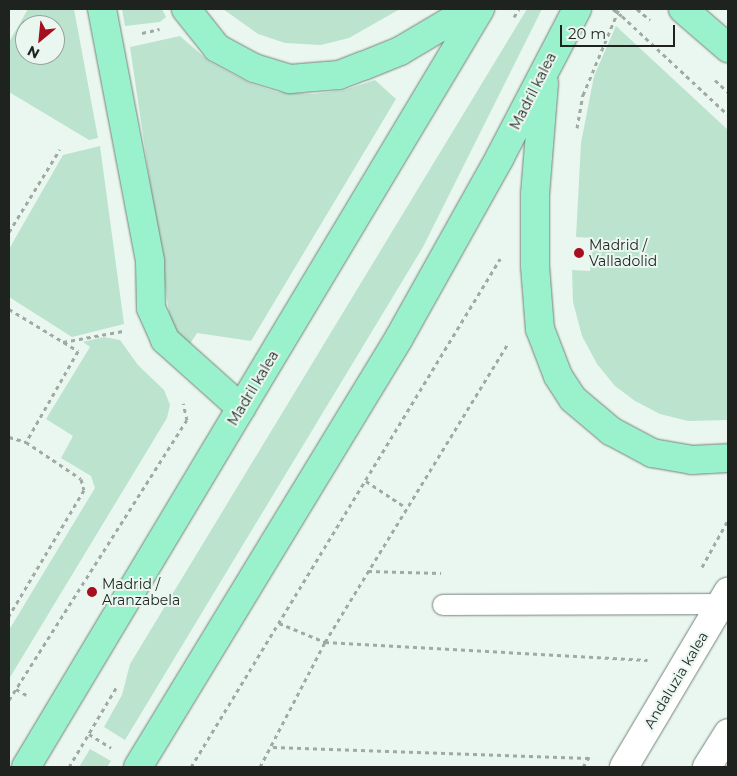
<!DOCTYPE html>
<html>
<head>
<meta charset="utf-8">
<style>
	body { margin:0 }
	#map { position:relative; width:737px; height:776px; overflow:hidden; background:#eaf7f0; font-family:Montserrat,sans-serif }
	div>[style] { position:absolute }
	.green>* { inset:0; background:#bce3cd }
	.path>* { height:3px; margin-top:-1.5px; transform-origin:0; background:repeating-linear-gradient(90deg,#a0aaa4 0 4px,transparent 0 8px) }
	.roads { filter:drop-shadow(0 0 1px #76827c) drop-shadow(0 0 1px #76827c) }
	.service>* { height:20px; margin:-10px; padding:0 10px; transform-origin:10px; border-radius:10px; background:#fff }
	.minor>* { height:28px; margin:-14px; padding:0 14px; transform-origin:14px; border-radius:14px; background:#fff }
	.primary>* { height:28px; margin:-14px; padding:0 14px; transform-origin:14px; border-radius:14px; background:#9af2cc }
	.path-bridge>* { height:3px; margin-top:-1.5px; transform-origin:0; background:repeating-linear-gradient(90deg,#a0aaa4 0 4px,transparent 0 8px) }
	.dots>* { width:14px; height:14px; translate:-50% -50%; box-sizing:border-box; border:2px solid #eaf7f0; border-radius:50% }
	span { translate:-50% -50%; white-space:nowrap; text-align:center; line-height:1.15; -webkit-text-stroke:4px #eaf7f0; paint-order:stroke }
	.street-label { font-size:14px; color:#1e2320 }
	.poi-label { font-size:14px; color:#1e2320 }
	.left { translate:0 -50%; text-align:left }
	.frame { position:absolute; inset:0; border:10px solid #1e2320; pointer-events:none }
	.north { position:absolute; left:15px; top:15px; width:50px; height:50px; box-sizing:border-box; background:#eaf7f0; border:1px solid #98a29d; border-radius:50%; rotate:208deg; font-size:14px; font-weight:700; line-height:20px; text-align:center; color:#1e2320 }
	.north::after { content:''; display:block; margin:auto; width:18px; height:22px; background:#a70f1e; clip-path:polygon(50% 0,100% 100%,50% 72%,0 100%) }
	.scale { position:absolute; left:560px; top:25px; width:115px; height:22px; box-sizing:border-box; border:2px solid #1e2320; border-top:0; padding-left:6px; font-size:15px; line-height:18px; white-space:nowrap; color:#1e2320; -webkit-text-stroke:4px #eaf7f0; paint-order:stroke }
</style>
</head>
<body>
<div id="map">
	<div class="green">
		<div style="clip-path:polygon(evenodd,28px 9px,74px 9px,98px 138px,89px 140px,9px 92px,9px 42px,28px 9px,25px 25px,55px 25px,55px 55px,25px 55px,25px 25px)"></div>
		<div style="clip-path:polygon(122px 9px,162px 9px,166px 17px,160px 22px,125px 26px)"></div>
		<div style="clip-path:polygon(223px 9px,400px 9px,349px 38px,321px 45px,285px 43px,258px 34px)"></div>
		<div style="clip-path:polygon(527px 9px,542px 9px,423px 247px,125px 740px,104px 727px,122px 695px,130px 664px)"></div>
		<div style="clip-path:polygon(616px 26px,728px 130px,728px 420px,688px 421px,660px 414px,635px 401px,615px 386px,597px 364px,582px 336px,573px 302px,572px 270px,590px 271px,593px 238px,576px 237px,581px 143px,594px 76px)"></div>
		<div style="clip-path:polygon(180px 36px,210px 62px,249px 83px,277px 92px,313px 94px,344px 90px,375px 80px,396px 99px,251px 341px,197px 333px,190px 344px,175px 330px,170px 319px,130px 47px)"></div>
		<div style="clip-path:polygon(100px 146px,124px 324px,72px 337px,9px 297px,9px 249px,63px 155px)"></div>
		<div style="clip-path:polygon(104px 337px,120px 340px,138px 365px,164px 390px,170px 405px,167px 418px,9px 679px,9px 630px,95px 488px,91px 476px,61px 458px,73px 436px,46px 419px,90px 347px,83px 342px)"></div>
		<div style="clip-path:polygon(90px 749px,111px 761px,107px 767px,79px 767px)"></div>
	</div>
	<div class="path">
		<div style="left:637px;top:9px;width:17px;rotate:40deg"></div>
		<div style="left:622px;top:16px;width:145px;rotate:43deg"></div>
		<div style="left:514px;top:17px;width:9px;rotate:-58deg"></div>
		<div style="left:142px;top:33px;width:18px;rotate:-13deg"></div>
		<div style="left:715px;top:80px;width:18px;rotate:43deg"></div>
		<div style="left:577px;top:128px;width:34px;rotate:-80deg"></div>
		<div style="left:583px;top:95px;width:93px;rotate:-67.3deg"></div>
		<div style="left:9px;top:232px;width:97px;rotate:-58.4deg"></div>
		<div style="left:9px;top:309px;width:81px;rotate:31.3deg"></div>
		<div style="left:78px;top:351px;width:105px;rotate:119.7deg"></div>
		<div style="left:26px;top:442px;width:66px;rotate:33.9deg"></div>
		<div style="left:81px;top:479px;width:11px;rotate:75deg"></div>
		<div style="left:84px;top:490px;width:147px;rotate:120.8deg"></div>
		<div style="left:63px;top:342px;width:61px;rotate:-10.4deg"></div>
		<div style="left:9px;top:437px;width:18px;rotate:16deg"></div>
		<div style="left:366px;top:481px;width:47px;rotate:33.7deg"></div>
		<div style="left:702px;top:567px;width:54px;rotate:-61deg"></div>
		<div style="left:368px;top:571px;width:73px;rotate:1.6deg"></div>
		<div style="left:279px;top:623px;width:50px;rotate:22.4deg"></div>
		<div style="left:325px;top:642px;width:323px;rotate:3.2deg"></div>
		<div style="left:16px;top:689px;width:14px;rotate:30deg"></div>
		<div style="left:9px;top:700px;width:332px;rotate:-57.6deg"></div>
		<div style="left:187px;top:420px;width:17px;rotate:-103deg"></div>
		<div style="left:89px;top:734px;width:26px;rotate:32deg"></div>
		<div style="left:273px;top:747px;width:316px;rotate:2deg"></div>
		<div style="left:69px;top:767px;width:94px;rotate:-59.3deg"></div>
		<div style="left:191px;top:767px;width:595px;rotate:-58.69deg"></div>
		<div style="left:260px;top:767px;width:141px;rotate:-62.5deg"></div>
		<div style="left:325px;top:642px;width:351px;rotate:-58.5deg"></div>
		<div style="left:583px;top:767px;width:12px;rotate:-59deg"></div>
	</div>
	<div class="roads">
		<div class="service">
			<div style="left:443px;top:605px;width:278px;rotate:-0.2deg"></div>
		</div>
		<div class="minor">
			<div style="left:624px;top:767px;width:204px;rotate:-59.3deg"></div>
			<div style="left:707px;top:767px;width:40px;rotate:-58deg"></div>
		</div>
		<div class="primary">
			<div style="left:102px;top:9px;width:257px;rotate:79.2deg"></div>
			<div style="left:150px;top:261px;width:47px;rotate:88.8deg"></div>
			<div style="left:151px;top:308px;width:35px;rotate:66deg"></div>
			<div style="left:165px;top:340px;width:102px;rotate:41.8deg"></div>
			<div style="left:186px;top:9px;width:50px;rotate:51.5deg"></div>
			<div style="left:217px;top:48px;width:42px;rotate:28.4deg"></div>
			<div style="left:254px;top:68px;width:38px;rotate:17deg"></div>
			<div style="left:290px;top:79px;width:49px;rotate:-4.7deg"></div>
			<div style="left:339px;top:75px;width:26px;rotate:-21deg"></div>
			<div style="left:363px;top:66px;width:40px;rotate:-22deg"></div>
			<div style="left:400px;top:51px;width:82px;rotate:-30.6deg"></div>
			<div style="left:683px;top:9px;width:60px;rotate:40.9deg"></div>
			<div style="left:544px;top:83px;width:112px;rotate:94.6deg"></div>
			<div style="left:535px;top:195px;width:71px;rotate:90deg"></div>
			<div style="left:535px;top:266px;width:63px;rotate:85.5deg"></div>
			<div style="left:540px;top:329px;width:50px;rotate:69deg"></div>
			<div style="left:558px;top:376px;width:27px;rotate:57deg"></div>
			<div style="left:573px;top:399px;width:50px;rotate:40.1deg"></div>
			<div style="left:611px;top:431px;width:47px;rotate:28.2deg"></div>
			<div style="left:652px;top:453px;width:41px;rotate:9.9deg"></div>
			<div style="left:692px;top:460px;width:36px;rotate:-3deg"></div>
			<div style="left:26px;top:767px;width:884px;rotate:-59.08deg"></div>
			<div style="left:138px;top:767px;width:502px;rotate:-58.68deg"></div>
			<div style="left:399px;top:338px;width:207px;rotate:-60.8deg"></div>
			<div style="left:500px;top:157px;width:167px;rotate:-62.5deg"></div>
		</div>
	</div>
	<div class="path-bridge">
		<div style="left:613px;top:9px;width:11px;rotate:38deg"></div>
	</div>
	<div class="dots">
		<div style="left:579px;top:253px;background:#a70f1e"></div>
		<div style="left:92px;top:592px;background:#a70f1e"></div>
	</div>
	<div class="street-label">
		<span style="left:533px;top:91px;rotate:-63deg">Madril kalea</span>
		<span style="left:253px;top:388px;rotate:-59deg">Madril kalea</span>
		<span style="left:676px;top:680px;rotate:-59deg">Andaluzia kalea</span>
	</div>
	<div class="poi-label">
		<span class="left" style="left:589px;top:253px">Madrid /<br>Valladolid</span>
		<span class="left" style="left:102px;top:592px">Madrid /<br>Aranzabela</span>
	</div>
	<div class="frame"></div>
	<div class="north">N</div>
	<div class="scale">20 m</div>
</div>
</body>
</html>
